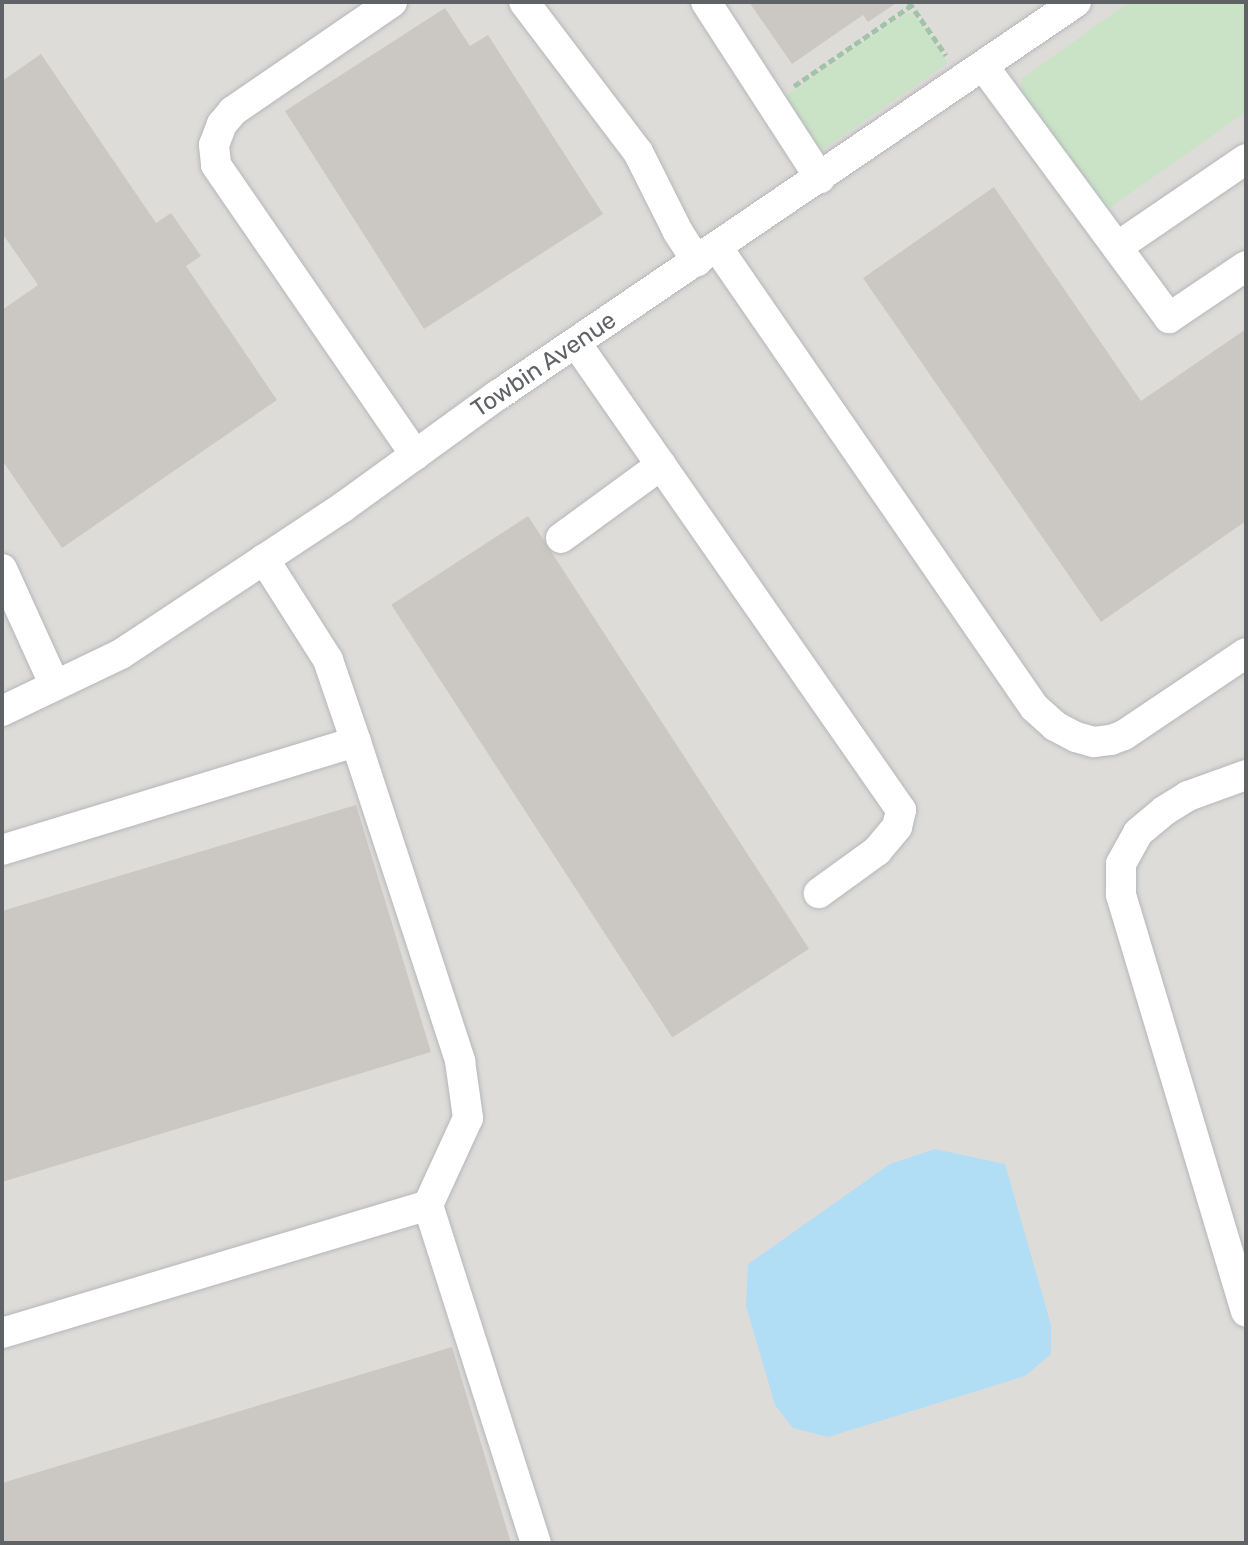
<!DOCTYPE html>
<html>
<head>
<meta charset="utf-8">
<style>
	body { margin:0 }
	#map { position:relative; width:1248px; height:1545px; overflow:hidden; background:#efede8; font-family:Rubik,sans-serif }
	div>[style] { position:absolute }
	.industrial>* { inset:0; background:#dedcd9; transform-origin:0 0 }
	.green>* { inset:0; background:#cae3c7 }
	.water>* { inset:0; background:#b2def5 }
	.building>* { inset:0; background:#cbc8c4; transform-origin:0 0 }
	.path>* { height:4.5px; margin-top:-2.25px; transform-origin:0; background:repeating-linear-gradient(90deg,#a1c3a8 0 7px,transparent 0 10.5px) }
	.roads { filter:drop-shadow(0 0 2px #b4b7ba) drop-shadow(0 0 2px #b4b7ba) }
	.minor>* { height:30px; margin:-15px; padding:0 15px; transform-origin:15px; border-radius:15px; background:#fff }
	span { translate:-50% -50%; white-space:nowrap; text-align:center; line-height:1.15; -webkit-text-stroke:7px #fff; paint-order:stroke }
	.street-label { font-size:24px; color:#5f6366 }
	.frame { position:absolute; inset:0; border:4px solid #5f6366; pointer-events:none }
</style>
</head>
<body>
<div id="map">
	<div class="industrial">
		<div style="left:2px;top:2px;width:1244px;height:1541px"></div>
	</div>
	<div class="green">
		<div style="clip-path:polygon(1129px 2px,1246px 2px,1246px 112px,1108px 209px,1102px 209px,1029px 102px,1022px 89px,1021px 79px)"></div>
		<div style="clip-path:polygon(906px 13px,915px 14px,948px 63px,822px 150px,813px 142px,782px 98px)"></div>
	</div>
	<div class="water">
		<div style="clip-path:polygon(935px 1149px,1005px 1164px,1051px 1325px,1051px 1354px,1025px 1376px,828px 1437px,793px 1428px,775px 1405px,746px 1306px,748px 1264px,890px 1164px)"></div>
	</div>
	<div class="building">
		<div style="clip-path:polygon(749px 2px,898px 2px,868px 22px,863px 15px,792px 64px)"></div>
		<div style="clip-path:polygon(445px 8px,470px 46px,488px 35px,603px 214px,424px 329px,285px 111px)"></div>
		<div style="clip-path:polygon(41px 54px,156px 223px,171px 213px,201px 256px,186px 266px,277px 400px,62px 548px,2px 460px,2px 310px,38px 285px,2px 233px,2px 81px)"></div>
		<div style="clip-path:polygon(994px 187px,1141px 401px,1246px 329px,1246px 521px,1101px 622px,863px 278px)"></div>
		<div style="left:528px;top:516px;width:516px;height:163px;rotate:57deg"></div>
		<div style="clip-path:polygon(356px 805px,431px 1052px,2px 1182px,2px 911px)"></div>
		<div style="clip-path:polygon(452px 1347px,511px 1543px,2px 1543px,2px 1483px)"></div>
	</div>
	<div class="path">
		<div style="left:909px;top:2px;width:65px;rotate:55.1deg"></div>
		<div style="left:794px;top:86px;width:143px;rotate:-34.5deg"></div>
	</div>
	<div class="roads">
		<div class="minor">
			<div style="left:392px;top:2px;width:193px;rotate:145.6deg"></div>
			<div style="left:233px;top:111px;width:17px;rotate:130deg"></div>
			<div style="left:222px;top:124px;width:22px;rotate:111deg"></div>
			<div style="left:214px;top:145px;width:20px;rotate:84deg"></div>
			<div style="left:216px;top:165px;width:352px;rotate:55.5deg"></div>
			<div style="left:524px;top:2px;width:188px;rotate:52.8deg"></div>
			<div style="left:638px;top:152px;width:89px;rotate:63.4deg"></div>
			<div style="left:678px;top:232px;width:35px;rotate:57deg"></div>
			<div style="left:706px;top:2px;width:210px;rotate:57.1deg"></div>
			<div style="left:984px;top:67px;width:312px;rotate:53.6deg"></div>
			<div style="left:1169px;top:318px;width:93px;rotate:-34deg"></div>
			<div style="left:717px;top:247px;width:559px;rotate:55.43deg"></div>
			<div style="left:1034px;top:707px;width:28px;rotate:42deg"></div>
			<div style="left:1055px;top:726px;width:24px;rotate:28deg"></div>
			<div style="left:1076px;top:737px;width:19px;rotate:16deg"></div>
			<div style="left:1094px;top:742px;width:17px;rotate:-7deg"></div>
			<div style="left:1111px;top:740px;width:14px;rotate:-21deg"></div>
			<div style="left:1124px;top:735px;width:147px;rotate:-33.9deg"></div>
			<div style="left:1117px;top:247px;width:156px;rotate:-34.3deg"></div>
			<div style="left:576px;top:343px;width:569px;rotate:55.16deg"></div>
			<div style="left:901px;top:810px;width:17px;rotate:103deg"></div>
			<div style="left:897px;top:827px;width:31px;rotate:130deg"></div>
			<div style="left:877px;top:851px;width:72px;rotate:144.1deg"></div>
			<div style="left:561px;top:538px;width:124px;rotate:-36.1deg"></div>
			<div style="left:264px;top:559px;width:120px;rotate:57.6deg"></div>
			<div style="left:328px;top:660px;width:87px;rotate:71.1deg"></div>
			<div style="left:2px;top:569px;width:128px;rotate:65.6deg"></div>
			<div style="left:2px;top:711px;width:132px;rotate:-25.6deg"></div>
			<div style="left:121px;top:654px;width:266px;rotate:-33.5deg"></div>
			<div style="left:343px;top:507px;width:191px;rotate:-35.9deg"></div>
			<div style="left:498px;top:395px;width:699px;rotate:-34.21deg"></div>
			<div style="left:1246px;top:775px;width:62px;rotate:160.1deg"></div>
			<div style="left:1188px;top:796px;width:28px;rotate:148deg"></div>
			<div style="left:1164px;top:811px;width:34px;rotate:140deg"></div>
			<div style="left:1138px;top:833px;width:35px;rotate:119deg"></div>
			<div style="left:1121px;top:864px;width:31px;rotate:90deg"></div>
			<div style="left:1121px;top:895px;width:435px;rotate:73.3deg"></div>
			<div style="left:2px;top:850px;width:370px;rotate:-17deg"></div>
			<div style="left:356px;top:742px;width:336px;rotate:71.9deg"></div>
			<div style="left:460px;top:1061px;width:58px;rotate:82deg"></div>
			<div style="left:468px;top:1118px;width:96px;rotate:114.7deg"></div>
			<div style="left:428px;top:1205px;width:355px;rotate:72.3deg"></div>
			<div style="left:2px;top:1333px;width:445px;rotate:-16.7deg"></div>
		</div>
	</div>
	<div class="street-label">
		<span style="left:544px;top:365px;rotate:-34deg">Towbin Avenue</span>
	</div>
	<div class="frame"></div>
</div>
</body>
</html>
